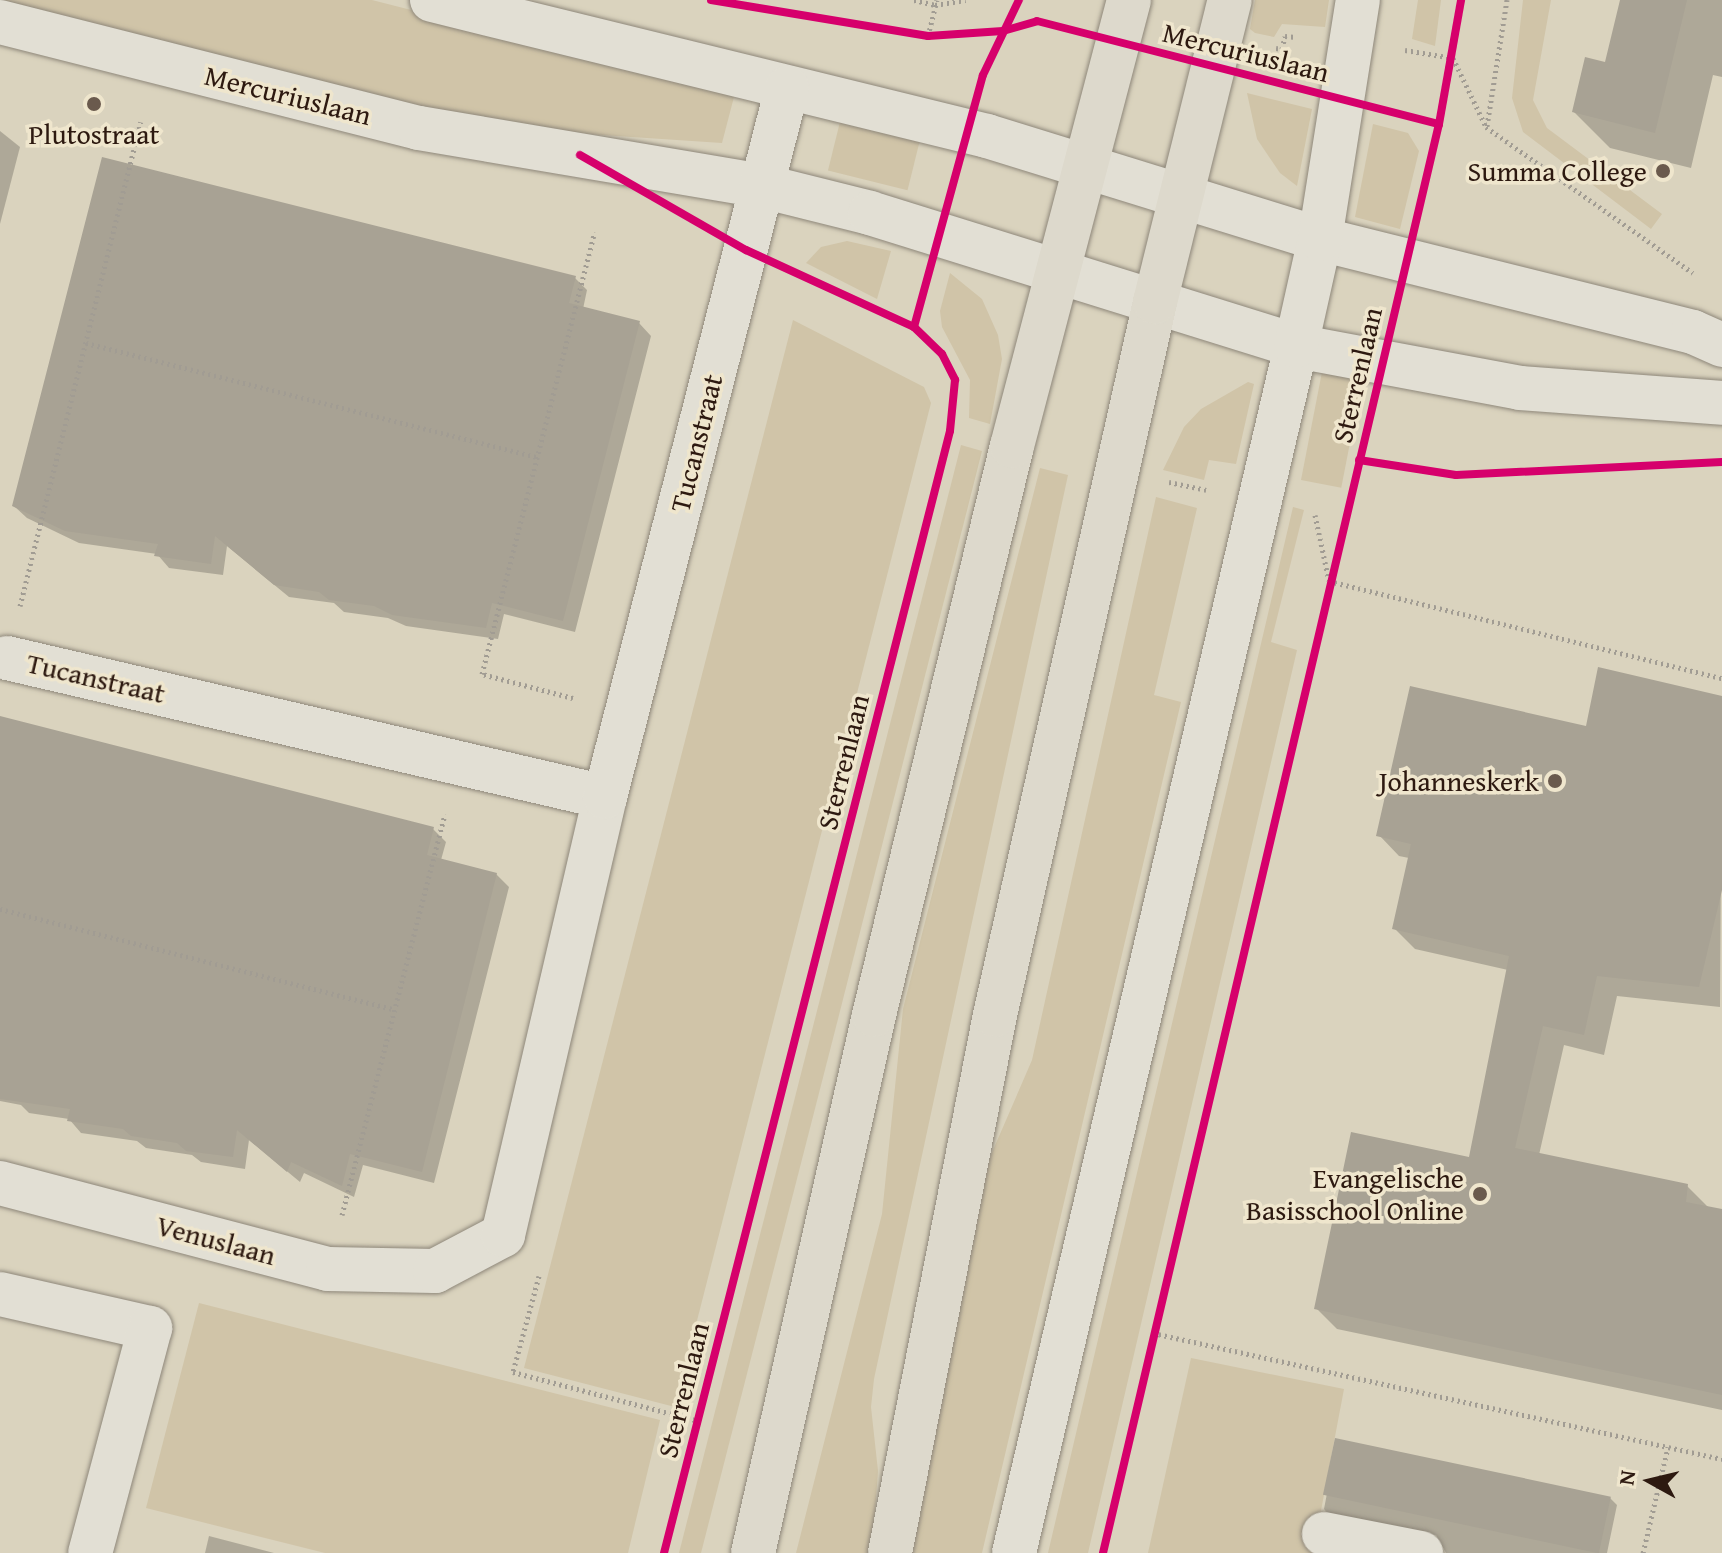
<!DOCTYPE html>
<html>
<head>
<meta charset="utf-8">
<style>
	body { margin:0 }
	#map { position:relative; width:1722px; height:1553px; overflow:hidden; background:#dad3be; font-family:"Gentium Book Plus",serif }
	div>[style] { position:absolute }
	.green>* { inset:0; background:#d0c4a8; transform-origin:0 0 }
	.shadow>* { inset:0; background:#0003 }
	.building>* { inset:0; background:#a8a294; transform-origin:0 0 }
	.path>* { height:5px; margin-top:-2.5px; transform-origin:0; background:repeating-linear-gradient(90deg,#a19c93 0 2px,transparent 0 6px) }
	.roads { filter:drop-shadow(0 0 2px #8e877a) drop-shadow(0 0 2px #8e877a) }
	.minor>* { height:44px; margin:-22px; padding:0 22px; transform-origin:22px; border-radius:22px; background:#e2dfd4 }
	.major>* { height:44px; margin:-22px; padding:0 22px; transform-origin:22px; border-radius:22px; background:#ddd9cc }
	.cycleway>* { height:8px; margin:-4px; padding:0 4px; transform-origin:4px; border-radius:4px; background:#d6006c }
	.dots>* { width:22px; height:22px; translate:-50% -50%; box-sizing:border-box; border:4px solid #efe6cd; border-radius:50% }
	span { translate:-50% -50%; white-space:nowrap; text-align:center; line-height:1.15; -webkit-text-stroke:7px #efe6cd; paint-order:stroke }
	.street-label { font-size:28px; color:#2d1910 }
	.poi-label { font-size:28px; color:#2d1910 }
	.right { translate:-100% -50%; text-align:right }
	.north { position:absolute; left:1610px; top:1441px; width:80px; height:80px; -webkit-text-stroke:6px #efe6cd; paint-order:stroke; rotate:278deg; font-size:22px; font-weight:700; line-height:32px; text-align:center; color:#2d1910 }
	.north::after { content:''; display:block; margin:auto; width:28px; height:36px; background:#2d1910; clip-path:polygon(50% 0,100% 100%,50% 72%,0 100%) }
</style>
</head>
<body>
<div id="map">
	<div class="green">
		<div style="clip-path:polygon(0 0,372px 0,735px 93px,722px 143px,498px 128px,0 8px)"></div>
		<div style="clip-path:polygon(1255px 0,1329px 0,1325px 27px,1282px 24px,1274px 37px,1255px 33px,1250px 29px)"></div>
		<div style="clip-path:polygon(1418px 0,1441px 0,1435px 46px,1412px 39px)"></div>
		<div style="clip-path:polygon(1523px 0,1551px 0,1533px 100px,1547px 128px,1662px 214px,1651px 229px,1523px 132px,1512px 98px)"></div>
		<div style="clip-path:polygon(1247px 93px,1312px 109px,1297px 186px,1280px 173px,1257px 139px)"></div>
		<div style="left:841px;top:118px;width:82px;height:54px;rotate:14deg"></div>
		<div style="clip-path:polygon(1373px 124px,1408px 133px,1419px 151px,1400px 229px,1355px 217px)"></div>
		<div style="clip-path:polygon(847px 241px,891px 251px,877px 299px,806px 263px,821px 247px)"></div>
		<div style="clip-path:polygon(950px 273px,982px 299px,998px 335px,1002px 359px,990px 424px,969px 418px,970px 380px,942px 327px,940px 311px)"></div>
		<div style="clip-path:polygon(793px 320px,924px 387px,931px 403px,675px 1407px,524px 1368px)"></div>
		<div style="left:1322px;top:372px;width:41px;height:110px;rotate:11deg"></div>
		<div style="clip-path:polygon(1248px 382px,1254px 384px,1236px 464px,1209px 460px,1204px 480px,1163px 470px,1184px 427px,1201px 409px)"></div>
		<div style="clip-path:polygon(961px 445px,982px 451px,838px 1019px,701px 1553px,679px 1553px)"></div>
		<div style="clip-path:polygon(1040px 468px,1068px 475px,874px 1379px,871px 1407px,878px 1471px,872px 1553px,796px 1553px,882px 1214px,903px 1009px)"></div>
		<div style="clip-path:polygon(1156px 497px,1197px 508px,1154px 695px,1181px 702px,982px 1553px,905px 1553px,984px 1171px,1032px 1060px)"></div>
		<div style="clip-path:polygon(1293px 507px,1304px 510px,1271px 642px,1297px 650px,1088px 1553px,1048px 1553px)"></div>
		<div style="clip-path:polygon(199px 1303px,660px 1420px,628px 1553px,325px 1553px,146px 1508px)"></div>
		<div style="clip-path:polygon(1191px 1358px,1344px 1389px,1313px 1553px,1148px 1553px)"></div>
	</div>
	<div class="shadow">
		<div style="clip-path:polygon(1623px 0,1722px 0,1722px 77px,1713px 75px,1691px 168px,1610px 148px,1574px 112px,1607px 65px)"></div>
		<div style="clip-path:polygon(0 131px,20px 147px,0 224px)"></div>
		<div style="clip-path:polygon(575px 278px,587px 290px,583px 309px,639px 323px,651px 336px,575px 632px,504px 614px,498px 639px,406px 626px,388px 618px,344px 612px,334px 603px,289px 597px,227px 546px,223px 575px,169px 568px,157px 554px,79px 543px,27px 518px,14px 506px)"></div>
		<div style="clip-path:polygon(1722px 698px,1720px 1007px,1617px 996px,1604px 1055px,1564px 1045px,1539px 1155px,1687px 1186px,1708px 1207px,1722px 1211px,1722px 1410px,1337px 1329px,1316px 1308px,1471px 1159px,1508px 970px,1415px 949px,1394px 928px,1409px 858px,1399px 856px,1379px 835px,1587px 728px)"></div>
		<div style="clip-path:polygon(0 718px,433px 829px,446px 842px,441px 860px,496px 874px,509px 887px,434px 1183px,363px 1165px,354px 1197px,304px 1173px,300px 1182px,249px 1140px,245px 1169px,201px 1162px,192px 1155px,146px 1148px,137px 1141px,81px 1133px,69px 1119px,29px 1113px,21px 1105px,0 1101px)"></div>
		<div style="clip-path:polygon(1337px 1441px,1610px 1498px,1617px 1505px,1607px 1553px,1446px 1553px,1436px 1535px,1331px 1517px,1324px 1509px)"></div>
		<div style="clip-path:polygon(209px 1536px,274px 1553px,205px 1553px)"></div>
	</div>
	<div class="building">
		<div style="clip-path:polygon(1620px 0,1687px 0,1655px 133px,1572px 112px,1585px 57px,1605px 62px)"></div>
		<div style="clip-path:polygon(102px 157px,576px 276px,569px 303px,640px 321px,563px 621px,492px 603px,486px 628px,392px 615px,374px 606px,329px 600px,319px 592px,274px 585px,215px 536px,211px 564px,154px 556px,158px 544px,65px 531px,12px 506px)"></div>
		<div style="clip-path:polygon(1598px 667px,1722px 696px,1722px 890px,1699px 987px,1597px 976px,1584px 1035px,1543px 1026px,1515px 1148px,1688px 1184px,1686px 1202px,1722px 1209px,1722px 1395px,1314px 1309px,1351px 1132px,1469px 1157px,1509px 956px,1392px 929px,1411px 844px,1376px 836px,1410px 686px,1586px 726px)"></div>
		<div style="clip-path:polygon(0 716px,434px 827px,427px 855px,497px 873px,422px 1172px,350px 1154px,342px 1186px,291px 1162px,287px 1172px,237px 1130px,233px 1157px,186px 1151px,177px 1143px,131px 1136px,123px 1129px,67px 1121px,70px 1109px,0 1099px)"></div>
		<div style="left:1335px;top:1438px;width:282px;height:58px;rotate:12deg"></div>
	</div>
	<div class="path">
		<div style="left:914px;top:0;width:22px;rotate:13deg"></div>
		<div style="left:935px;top:5px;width:31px;rotate:-9deg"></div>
		<div style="left:928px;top:36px;width:37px;rotate:-76deg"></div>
		<div style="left:1276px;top:48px;width:6px;rotate:9deg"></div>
		<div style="left:1282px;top:49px;width:13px;rotate:-77deg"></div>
		<div style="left:1285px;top:36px;width:11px;rotate:5deg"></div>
		<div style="left:1405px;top:50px;width:49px;rotate:9.5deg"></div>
		<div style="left:1453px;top:58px;width:76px;rotate:64.4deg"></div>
		<div style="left:1486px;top:127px;width:253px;rotate:35.2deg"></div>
		<div style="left:1487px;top:126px;width:128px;rotate:-81deg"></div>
		<div style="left:86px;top:343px;width:465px;rotate:14.2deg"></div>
		<div style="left:1169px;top:482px;width:38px;rotate:12deg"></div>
		<div style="left:1315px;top:515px;width:67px;rotate:78deg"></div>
		<div style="left:1329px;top:581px;width:405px;rotate:13.9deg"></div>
		<div style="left:20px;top:606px;width:499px;rotate:-76deg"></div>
		<div style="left:573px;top:698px;width:94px;rotate:-165.2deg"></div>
		<div style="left:482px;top:674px;width:456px;rotate:-75.7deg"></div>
		<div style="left:0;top:909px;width:408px;rotate:14.3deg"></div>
		<div style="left:342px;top:1215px;width:414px;rotate:-75.6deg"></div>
		<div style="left:539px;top:1276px;width:99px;rotate:105.2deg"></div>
		<div style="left:513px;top:1372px;width:191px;rotate:14.8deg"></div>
		<div style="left:1153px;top:1333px;width:583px;rotate:12.49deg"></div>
		<div style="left:1643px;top:1553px;width:109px;rotate:-76.7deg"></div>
	</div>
	<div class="roads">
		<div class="minor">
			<div style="left:432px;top:0;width:571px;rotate:13.77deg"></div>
			<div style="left:987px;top:136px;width:349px;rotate:17.2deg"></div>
			<div style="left:1320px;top:239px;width:384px;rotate:14deg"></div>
			<div style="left:1693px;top:332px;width:32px;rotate:24deg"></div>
			<div style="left:0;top:22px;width:432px;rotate:14.2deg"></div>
			<div style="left:419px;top:128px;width:348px;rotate:9.6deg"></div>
			<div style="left:762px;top:186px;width:111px;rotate:14deg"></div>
			<div style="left:870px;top:213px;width:446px;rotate:17.3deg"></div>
			<div style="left:1296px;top:346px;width:228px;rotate:10.6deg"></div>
			<div style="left:1520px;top:388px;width:203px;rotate:4.2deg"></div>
			<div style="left:7px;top:658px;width:614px;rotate:13.09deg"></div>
			<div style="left:0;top:1183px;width:339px;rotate:14.7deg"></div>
			<div style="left:328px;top:1269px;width:107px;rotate:1.1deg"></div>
			<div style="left:435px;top:1271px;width:77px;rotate:-27.9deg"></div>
			<div style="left:503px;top:1235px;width:450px;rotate:-76.9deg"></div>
			<div style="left:605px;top:797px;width:732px;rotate:-75.6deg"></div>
			<div style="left:0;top:1294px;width:154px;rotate:12.8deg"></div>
			<div style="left:150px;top:1328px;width:233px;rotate:104.9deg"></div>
			<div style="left:1324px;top:1534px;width:99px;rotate:11.1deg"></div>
			<div style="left:1014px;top:1553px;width:1240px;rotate:-76.85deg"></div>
			<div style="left:1296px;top:346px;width:110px;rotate:-77.4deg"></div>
			<div style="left:1320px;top:239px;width:242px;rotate:-81deg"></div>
		</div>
		<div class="major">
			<div style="left:753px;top:1553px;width:551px;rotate:-77.32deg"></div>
			<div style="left:874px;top:1015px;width:585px;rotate:-76.37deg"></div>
			<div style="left:1012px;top:446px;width:461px;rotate:-75.3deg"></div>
			<div style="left:890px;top:1553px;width:548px;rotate:-78.96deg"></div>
			<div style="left:995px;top:1015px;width:731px;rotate:-77.35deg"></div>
			<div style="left:1155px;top:302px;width:311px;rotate:-76.1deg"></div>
		</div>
	</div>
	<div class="cycleway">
		<div style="left:711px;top:0;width:220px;rotate:9.4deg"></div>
		<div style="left:928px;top:36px;width:75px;rotate:-3.8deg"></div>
		<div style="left:1003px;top:31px;width:35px;rotate:-16deg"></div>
		<div style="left:1037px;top:21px;width:415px;rotate:14.4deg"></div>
		<div style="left:580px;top:155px;width:191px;rotate:29.8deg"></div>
		<div style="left:746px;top:250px;width:185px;rotate:24.6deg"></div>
		<div style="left:914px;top:327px;width:39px;rotate:44deg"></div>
		<div style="left:942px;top:354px;width:29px;rotate:63deg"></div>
		<div style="left:955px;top:380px;width:51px;rotate:95.6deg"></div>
		<div style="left:950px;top:431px;width:1158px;rotate:104.3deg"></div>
		<div style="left:914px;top:327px;width:261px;rotate:-74.7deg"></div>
		<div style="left:983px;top:75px;width:83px;rotate:-64.4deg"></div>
		<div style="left:1359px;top:460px;width:98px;rotate:8.8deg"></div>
		<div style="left:1456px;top:475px;width:266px;rotate:-2.8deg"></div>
		<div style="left:1103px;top:1553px;width:1468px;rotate:-76.77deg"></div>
		<div style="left:1439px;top:124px;width:126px;rotate:-79.9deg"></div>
	</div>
	<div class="dots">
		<div style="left:94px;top:104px;background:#6a5a4d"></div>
		<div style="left:1663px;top:171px;background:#6a5a4d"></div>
		<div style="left:1555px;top:781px;background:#6a5a4d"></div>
		<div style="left:1480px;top:1194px;background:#6a5a4d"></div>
	</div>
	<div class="street-label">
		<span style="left:1246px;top:52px;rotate:14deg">Mercuriuslaan</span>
		<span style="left:288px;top:95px;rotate:14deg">Mercuriuslaan</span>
		<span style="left:1357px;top:375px;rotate:-77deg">Sterrenlaan</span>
		<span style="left:696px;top:443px;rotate:-76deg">Tucanstraat</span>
		<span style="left:96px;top:678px;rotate:13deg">Tucanstraat</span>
		<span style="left:843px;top:762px;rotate:-76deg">Sterrenlaan</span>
		<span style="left:216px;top:1240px;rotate:15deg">Venuslaan</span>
		<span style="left:683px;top:1390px;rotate:-76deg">Sterrenlaan</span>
	</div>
	<div class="poi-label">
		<span style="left:94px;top:134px">Plutostraat</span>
		<span class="right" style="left:1647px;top:171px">Summa College</span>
		<span class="right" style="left:1539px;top:781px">Johanneskerk</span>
		<span class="right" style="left:1464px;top:1194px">Evangelische<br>Basisschool Online</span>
	</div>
	<div class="north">N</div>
</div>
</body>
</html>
